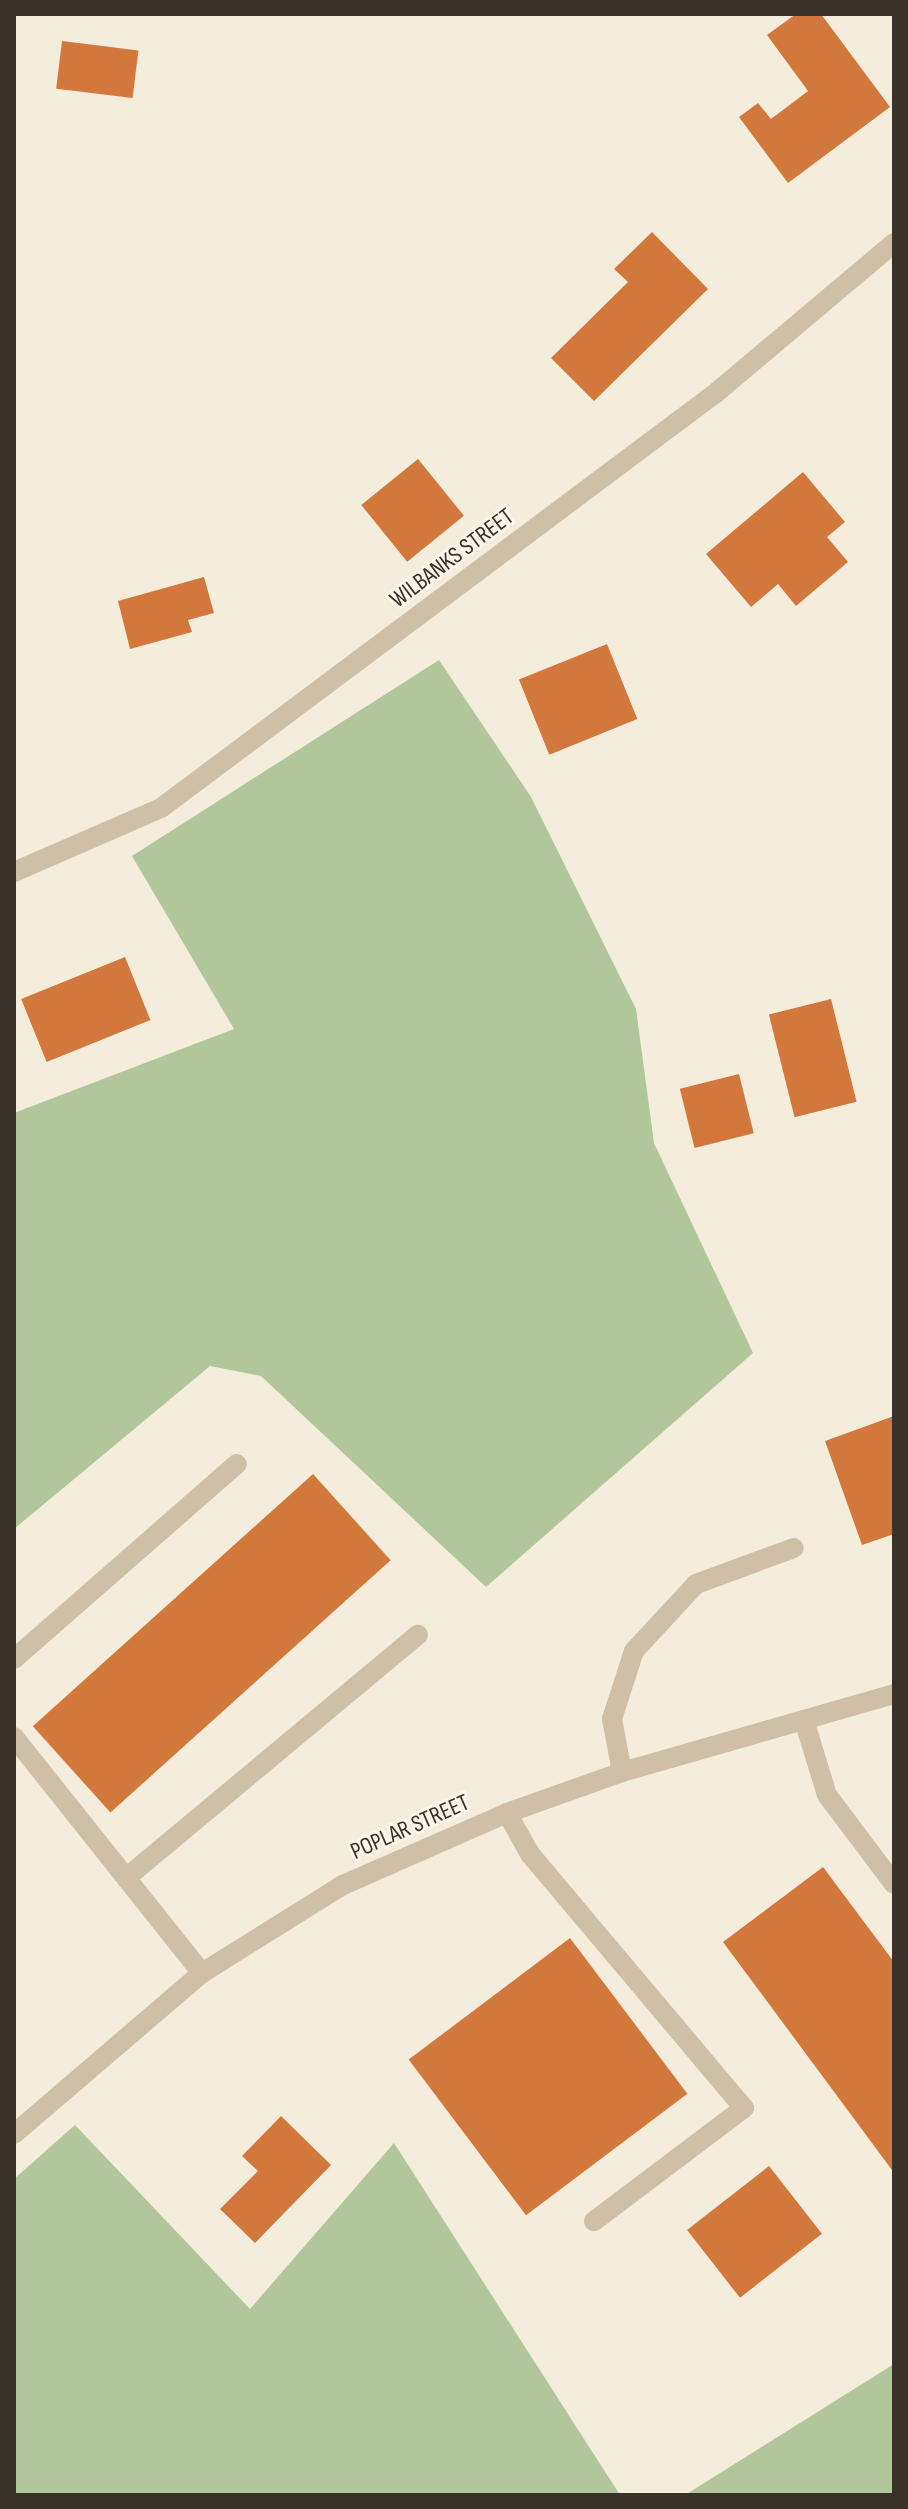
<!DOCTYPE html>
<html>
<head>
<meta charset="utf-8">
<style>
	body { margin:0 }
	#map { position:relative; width:908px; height:2509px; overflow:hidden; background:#f5eddc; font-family:"Sofia Sans Condensed",sans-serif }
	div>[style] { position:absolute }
	.green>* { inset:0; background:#b1c69a }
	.building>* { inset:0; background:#d3783c; transform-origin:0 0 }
	.minor>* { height:20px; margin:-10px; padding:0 10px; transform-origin:10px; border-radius:10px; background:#cfbfa7 }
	span { translate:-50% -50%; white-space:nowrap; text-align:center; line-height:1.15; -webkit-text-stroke:6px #fcf6ea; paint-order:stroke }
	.street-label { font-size:24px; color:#3a3128 }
	.frame { position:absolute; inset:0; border:16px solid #3a3128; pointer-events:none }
</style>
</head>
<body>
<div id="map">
	<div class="green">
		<div style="clip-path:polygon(439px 660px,531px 797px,636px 1009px,654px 1143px,753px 1353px,486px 1587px,261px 1376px,210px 1366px,14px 1529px,14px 1113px,234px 1029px,132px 856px)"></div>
		<div style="clip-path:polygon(75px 2125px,250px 2309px,394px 2143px,620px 2495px,14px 2495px,14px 2179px)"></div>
		<div style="clip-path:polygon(894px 2364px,894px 2495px,685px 2495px)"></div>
	</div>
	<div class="building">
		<div style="clip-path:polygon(796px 14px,821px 14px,890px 107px,788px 183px,739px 117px,758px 103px,771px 119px,808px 91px,767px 35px)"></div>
		<div style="left:62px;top:41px;width:77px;height:48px;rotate:7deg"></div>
		<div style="clip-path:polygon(652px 232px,708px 289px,594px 401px,551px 358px,628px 282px,614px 269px)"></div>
		<div style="left:418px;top:459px;width:73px;height:73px;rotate:51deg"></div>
		<div style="clip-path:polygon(803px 472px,845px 522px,827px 537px,848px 562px,796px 606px,778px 584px,751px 607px,706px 554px)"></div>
		<div style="clip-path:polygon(204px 577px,214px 613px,188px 620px,192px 632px,130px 649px,118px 601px)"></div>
		<div style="left:607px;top:644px;width:81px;height:95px;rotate:68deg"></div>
		<div style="left:125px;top:957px;width:68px;height:112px;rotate:68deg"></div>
		<div style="left:831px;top:999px;width:106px;height:64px;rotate:76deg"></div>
		<div style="left:739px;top:1074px;width:61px;height:61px;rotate:76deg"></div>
		<div style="clip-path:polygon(894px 1416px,894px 1534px,862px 1545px,825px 1441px)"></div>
		<div style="left:313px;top:1474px;width:116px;height:377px;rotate:48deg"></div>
		<div style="clip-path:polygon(823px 1867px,894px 1962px,892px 2170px,723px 1942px)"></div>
		<div style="left:570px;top:1938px;width:195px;height:202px;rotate:53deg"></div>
		<div style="clip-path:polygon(281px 2116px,331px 2165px,255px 2243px,220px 2209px,258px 2171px,242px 2156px)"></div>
		<div style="left:769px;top:2166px;width:86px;height:104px;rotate:52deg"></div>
	</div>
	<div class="minor">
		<div style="left:14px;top:872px;width:160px;rotate:-23.5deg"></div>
		<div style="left:161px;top:808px;width:694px;rotate:-36.8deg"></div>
		<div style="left:717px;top:392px;width:231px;rotate:-40.1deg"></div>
		<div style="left:14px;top:1659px;width:296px;rotate:-41.2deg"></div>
		<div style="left:804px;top:1720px;width:78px;rotate:73deg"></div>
		<div style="left:827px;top:1795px;width:111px;rotate:53deg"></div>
		<div style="left:14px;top:1737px;width:302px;rotate:51.5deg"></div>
		<div style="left:622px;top:1772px;width:54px;rotate:-100.7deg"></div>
		<div style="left:612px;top:1719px;width:71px;rotate:-72.1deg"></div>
		<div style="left:634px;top:1651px;width:91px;rotate:-47.2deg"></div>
		<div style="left:696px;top:1584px;width:104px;rotate:-20.2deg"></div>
		<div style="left:507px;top:1813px;width:47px;rotate:60.7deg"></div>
		<div style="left:530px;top:1854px;width:332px;rotate:49.9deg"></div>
		<div style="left:744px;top:2108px;width:188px;rotate:143deg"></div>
		<div style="left:126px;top:1878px;width:380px;rotate:-39.8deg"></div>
		<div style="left:14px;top:2134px;width:248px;rotate:-40.6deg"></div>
		<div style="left:202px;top:1973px;width:166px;rotate:-32deg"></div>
		<div style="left:343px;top:1885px;width:179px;rotate:-23.7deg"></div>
		<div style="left:507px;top:1813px;width:122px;rotate:-19.6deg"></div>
		<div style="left:622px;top:1772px;width:283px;rotate:-16deg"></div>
	</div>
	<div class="street-label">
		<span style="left:452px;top:558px;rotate:-37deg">WILBANKS STREET</span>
		<span style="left:410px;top:1827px;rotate:-24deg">POPLAR STREET</span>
	</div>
	<div class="frame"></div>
</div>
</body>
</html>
